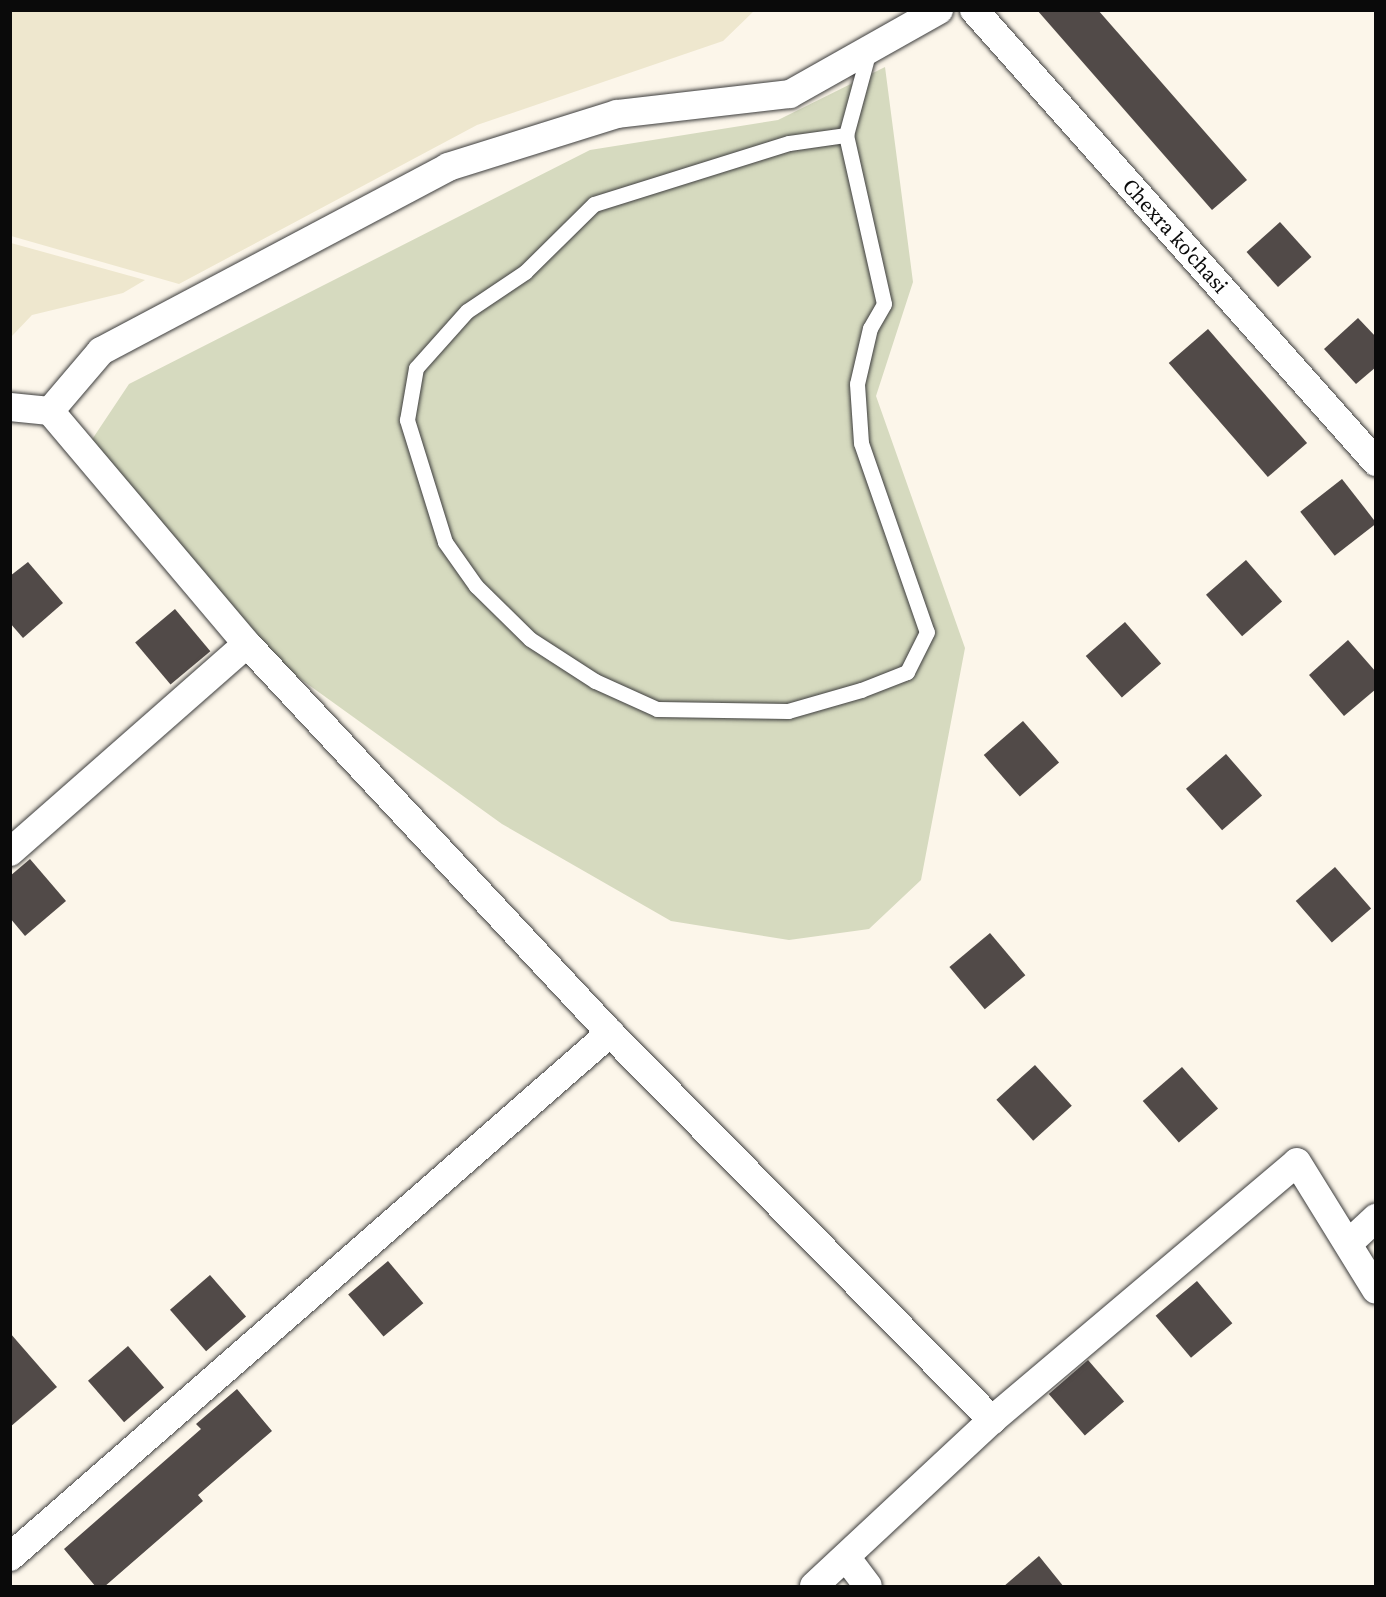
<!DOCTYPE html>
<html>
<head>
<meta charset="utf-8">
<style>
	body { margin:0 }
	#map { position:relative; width:1386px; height:1597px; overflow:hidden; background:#fcf6ea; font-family:"Source Serif 4",serif }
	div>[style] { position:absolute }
	.farmland>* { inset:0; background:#eee7ce }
	.cemetery>* { inset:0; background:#d6dabf }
	.building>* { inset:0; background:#514a48; transform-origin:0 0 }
	.roads { filter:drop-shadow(0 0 2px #3d3d3d) drop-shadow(0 0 2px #3d3d3d) }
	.lane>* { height:15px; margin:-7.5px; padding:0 7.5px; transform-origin:7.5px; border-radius:7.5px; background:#fff }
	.street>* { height:28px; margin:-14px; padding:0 14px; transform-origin:14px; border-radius:14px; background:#fff }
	span { translate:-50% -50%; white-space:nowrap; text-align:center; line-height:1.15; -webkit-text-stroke:6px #fff; paint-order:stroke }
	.street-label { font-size:21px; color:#0a0a0a }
	.frame { position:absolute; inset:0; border:12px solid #0a0a0a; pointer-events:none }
</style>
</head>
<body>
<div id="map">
	<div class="farmland">
		<div style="clip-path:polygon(10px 11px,11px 10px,754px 11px,723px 41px,477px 125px,179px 284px,11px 236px)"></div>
		<div style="clip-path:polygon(11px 243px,145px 280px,123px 293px,32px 315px,11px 337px)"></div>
	</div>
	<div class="cemetery">
		<div style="clip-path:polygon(885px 67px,913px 282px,876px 396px,965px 648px,921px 880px,869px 929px,789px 940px,671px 921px,502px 824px,288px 670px,85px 450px,129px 384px,590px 150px,778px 120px)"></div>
	</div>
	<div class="building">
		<div style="clip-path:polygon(1037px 10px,1098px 10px,1247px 180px,1212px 210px)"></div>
		<div style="left:1280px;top:222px;width:47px;height:45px;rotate:48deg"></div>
		<div style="clip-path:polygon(1358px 318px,1376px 337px,1376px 367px,1356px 384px,1324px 349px)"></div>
		<div style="left:1208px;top:329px;width:151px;height:52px;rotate:49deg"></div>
		<div style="left:1342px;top:479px;width:56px;height:53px;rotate:52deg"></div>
		<div style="left:1246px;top:560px;width:55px;height:53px;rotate:49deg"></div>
		<div style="clip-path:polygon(28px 562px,63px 603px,23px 638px,10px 623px,10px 576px)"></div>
		<div style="left:175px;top:609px;width:55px;height:52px;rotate:50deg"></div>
		<div style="left:1125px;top:622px;width:55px;height:52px;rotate:49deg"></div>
		<div style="clip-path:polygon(1348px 640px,1376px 672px,1376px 689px,1344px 716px,1309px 675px)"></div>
		<div style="left:1023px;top:721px;width:55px;height:52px;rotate:49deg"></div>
		<div style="left:1226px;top:754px;width:55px;height:53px;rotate:49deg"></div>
		<div style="clip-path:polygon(30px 859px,66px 901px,25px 936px,10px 918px,10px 876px)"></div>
		<div style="left:1335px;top:867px;width:55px;height:52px;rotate:49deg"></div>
		<div style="left:990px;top:933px;width:55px;height:53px;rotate:50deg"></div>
		<div style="left:1035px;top:1065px;width:55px;height:52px;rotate:48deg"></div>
		<div style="left:1182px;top:1067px;width:55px;height:52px;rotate:49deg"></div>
		<div style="left:388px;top:1261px;width:55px;height:52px;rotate:50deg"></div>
		<div style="left:210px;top:1275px;width:55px;height:53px;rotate:49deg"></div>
		<div style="left:1197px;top:1281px;width:55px;height:54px;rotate:50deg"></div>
		<div style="clip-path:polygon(10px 1333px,57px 1387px,10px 1427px)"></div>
		<div style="left:128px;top:1346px;width:55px;height:53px;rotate:49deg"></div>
		<div style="left:1088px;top:1360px;width:55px;height:52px;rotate:49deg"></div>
		<div style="clip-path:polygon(237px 1389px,272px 1431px,198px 1495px,203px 1501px,104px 1587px,96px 1587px,64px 1549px,201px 1429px,196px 1424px)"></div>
		<div style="clip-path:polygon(1039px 1556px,1064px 1587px,1003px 1587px)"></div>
	</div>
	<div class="roads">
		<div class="lane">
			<div style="left:846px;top:135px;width:173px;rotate:77.3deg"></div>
			<div style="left:884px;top:304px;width:28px;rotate:120deg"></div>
			<div style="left:870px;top:328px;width:57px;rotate:103.1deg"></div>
			<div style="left:857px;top:384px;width:59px;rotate:86.1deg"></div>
			<div style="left:861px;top:443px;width:200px;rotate:70.8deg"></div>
			<div style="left:927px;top:632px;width:45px;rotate:116.6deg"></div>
			<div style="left:907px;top:672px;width:49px;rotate:158.6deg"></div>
			<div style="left:861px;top:690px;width:76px;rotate:164deg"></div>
			<div style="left:788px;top:711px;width:131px;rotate:-179.1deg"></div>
			<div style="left:657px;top:709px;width:68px;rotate:-155.7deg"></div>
			<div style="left:595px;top:681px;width:77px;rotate:-147.1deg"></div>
			<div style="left:530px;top:639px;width:76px;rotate:-135.5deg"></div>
			<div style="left:476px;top:586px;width:54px;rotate:-125.2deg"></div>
			<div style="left:445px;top:542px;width:128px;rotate:-107.3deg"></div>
			<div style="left:407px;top:420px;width:53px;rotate:-80.2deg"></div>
			<div style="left:416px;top:368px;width:76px;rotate:-48.2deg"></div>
			<div style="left:467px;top:311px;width:70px;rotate:-33.9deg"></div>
			<div style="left:525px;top:272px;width:97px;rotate:-44.6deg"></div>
			<div style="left:594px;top:204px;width:204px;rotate:-17.4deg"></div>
			<div style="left:789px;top:143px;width:58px;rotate:-8deg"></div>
			<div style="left:846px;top:135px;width:84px;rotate:-74.8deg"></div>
		</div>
		<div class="street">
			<div style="left:974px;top:10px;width:605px;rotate:48.35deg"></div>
			<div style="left:10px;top:407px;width:40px;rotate:5.7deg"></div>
			<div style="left:50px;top:411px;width:305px;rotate:49.8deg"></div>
			<div style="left:247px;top:644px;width:532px;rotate:46.98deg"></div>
			<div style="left:610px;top:1033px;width:544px;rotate:45.37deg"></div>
			<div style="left:50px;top:411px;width:79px;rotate:-49.6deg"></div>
			<div style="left:101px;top:351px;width:393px;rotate:-27.9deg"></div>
			<div style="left:448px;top:167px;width:177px;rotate:-17.4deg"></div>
			<div style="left:617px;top:114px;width:174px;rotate:-6.6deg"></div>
			<div style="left:790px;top:94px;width:171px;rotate:-29.4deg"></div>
			<div style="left:10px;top:852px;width:315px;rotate:-41.3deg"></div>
			<div style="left:1349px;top:1243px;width:37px;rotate:-43deg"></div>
			<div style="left:10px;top:1557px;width:797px;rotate:-41.13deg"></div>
			<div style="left:846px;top:1557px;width:36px;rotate:53deg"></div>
			<div style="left:814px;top:1586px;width:243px;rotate:-43deg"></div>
			<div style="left:992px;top:1420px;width:399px;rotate:-40.2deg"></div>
			<div style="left:1297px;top:1162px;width:150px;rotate:58.3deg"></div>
		</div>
	</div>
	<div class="street-label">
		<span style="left:1175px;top:236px;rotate:48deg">Chexra ko'chasi</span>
	</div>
	<div class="frame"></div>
</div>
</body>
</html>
